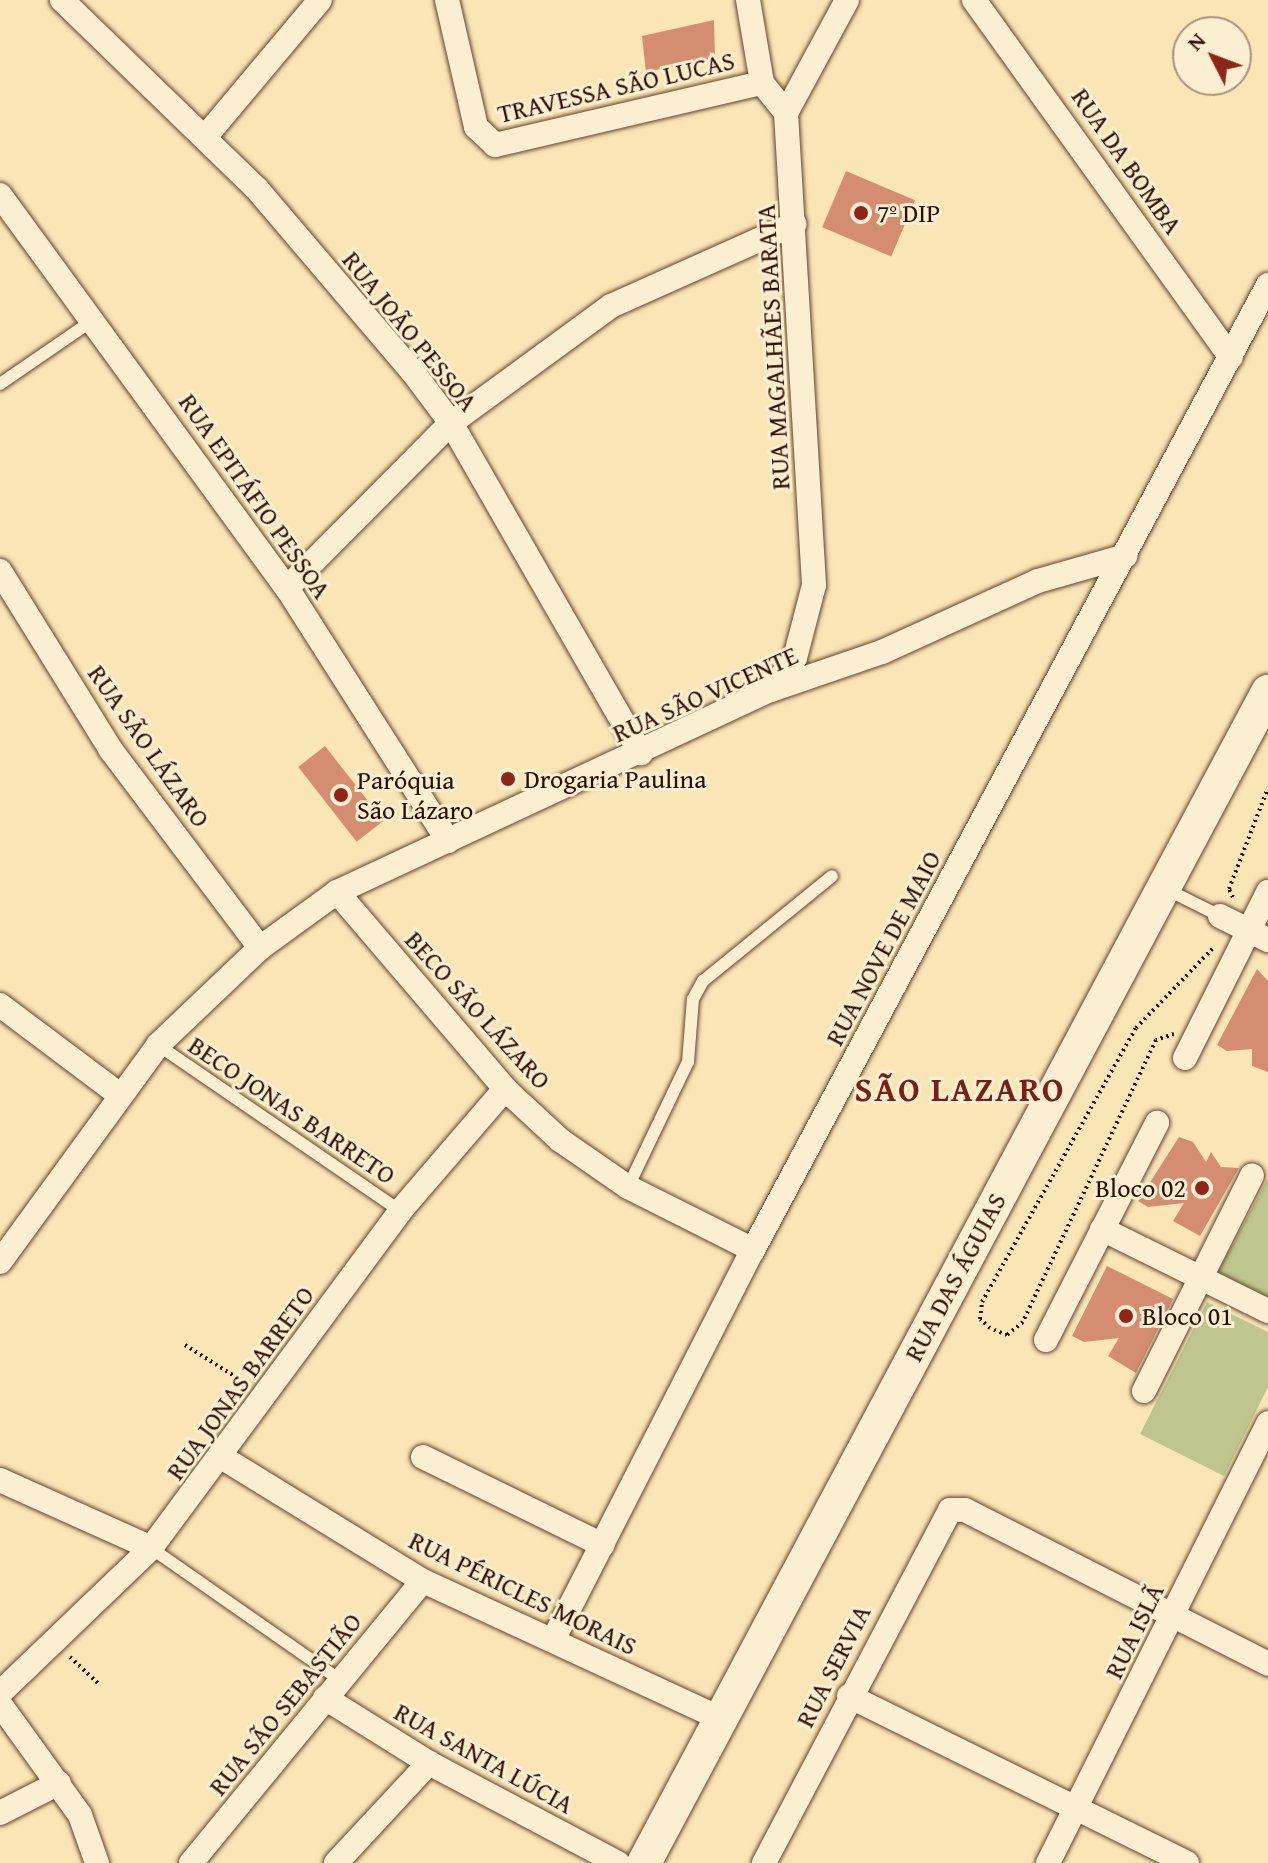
<!DOCTYPE html>
<html>
<head>
<meta charset="utf-8">
<style>
	body { margin:0 }
	#map { position:relative; width:1268px; height:1863px; overflow:hidden; background:#fae5b7; font-family:"Gentium Book Plus",serif }
	div>[style] { position:absolute }
	.green>* { inset:0; background:#bec58e }
	.building>* { inset:0; background:#d58d72; transform-origin:0 0 }
	.path>* { height:4px; margin-top:-2px; transform-origin:0; background:repeating-linear-gradient(90deg,#2e0e01 0 2px,transparent 0 6px) }
	.roads { filter:drop-shadow(0 0 2px #61442e) drop-shadow(0 0 2px #61442e) }
	.lane>* { height:12px; margin:-6px; padding:0 6px; transform-origin:6px; border-radius:6px; background:#fceed0 }
	.street>* { height:24px; margin:-12px; padding:0 12px; transform-origin:12px; border-radius:12px; background:#fceed0 }
	.secondary>* { height:34px; margin:-17px; padding:0 17px; transform-origin:17px; border-radius:17px; background:#fceed0 }
	.dots>* { width:22px; height:22px; translate:-50% -50%; box-sizing:border-box; border:4px solid #fceed0; border-radius:50% }
	span { translate:-50% -50%; white-space:nowrap; text-align:center; line-height:1.15; -webkit-text-stroke:6px #fceed0; paint-order:stroke }
	.street-label { font-size:26px; color:#2e0e01 }
	.poi-label { font-size:26px; color:#2e0e01 }
	.left { translate:0 -50%; text-align:left }
	.right { translate:-100% -50%; text-align:right }
	.district-label { font-size:34px; color:#7a1f14; font-weight:700; letter-spacing:2px }
	.north { position:absolute; left:1172px; top:16px; width:80px; height:80px; box-sizing:border-box; background:#fceed0; border:2px solid #aa947d; border-radius:50%; rotate:312deg; font-size:22px; font-weight:700; line-height:32px; text-align:center; color:#2e0e01 }
	.north::after { content:''; display:block; margin:auto; width:28px; height:36px; background:#8f2418; clip-path:polygon(50% 0,100% 100%,50% 72%,0 100%) }
</style>
</head>
<body>
<div id="map">
	<div class="green">
		<div style="clip-path:polygon(1268px 1178px,1268px 1298px,1218px 1272px)"></div>
		<div style="clip-path:polygon(1207px 1302px,1268px 1332px,1268px 1387px,1224px 1476px,1140px 1434px)"></div>
	</div>
	<div class="building">
		<div style="clip-path:polygon(714px 20px,715px 58px,646px 72px,642px 36px)"></div>
		<div style="left:846px;top:171px;width:75px;height:61px;rotate:23deg"></div>
		<div style="left:325px;top:746px;width:95px;height:34px;rotate:52deg"></div>
		<div style="clip-path:polygon(1257px 969px,1268px 981px,1268px 1072px,1252px 1066px,1252px 1049px,1227px 1051px,1217px 1045px)"></div>
		<div style="clip-path:polygon(1179px 1137px,1193px 1142px,1206px 1162px,1211px 1152px,1221px 1167px,1239px 1168px,1200px 1236px,1173px 1221px,1184px 1203px,1148px 1207px,1138px 1201px)"></div>
		<div style="clip-path:polygon(1107px 1266px,1173px 1299px,1136px 1373px,1108px 1356px,1119px 1338px,1084px 1342px,1072px 1336px)"></div>
	</div>
	<div class="path">
		<div style="left:1233px;top:897px;width:9px;rotate:-117deg"></div>
		<div style="left:1229px;top:889px;width:108px;rotate:-68.9deg"></div>
		<div style="left:1174px;top:1034px;width:19px;rotate:162deg"></div>
		<div style="left:1156px;top:1040px;width:312px;rotate:115.3deg"></div>
		<div style="left:1023px;top:1322px;width:21px;rotate:141deg"></div>
		<div style="left:1007px;top:1335px;width:18px;rotate:-158deg"></div>
		<div style="left:990px;top:1328px;width:13px;rotate:-138deg"></div>
		<div style="left:980px;top:1319px;width:17px;rotate:-83deg"></div>
		<div style="left:982px;top:1302px;width:314px;rotate:-60.7deg"></div>
		<div style="left:1136px;top:1028px;width:112px;rotate:-46.1deg"></div>
		<div style="left:185px;top:1345px;width:73px;rotate:32.2deg"></div>
		<div style="left:70px;top:1657px;width:42px;rotate:43.1deg"></div>
	</div>
	<div class="roads">
		<div class="lane">
			<div style="left:0;top:384px;width:113px;rotate:-34.5deg"></div>
			<div style="left:1164px;top:888px;width:63px;rotate:26.6deg"></div>
			<div style="left:158px;top:1045px;width:293px;rotate:34.4deg"></div>
			<div style="left:628px;top:1187px;width:139px;rotate:-64.4deg"></div>
			<div style="left:688px;top:1062px;width:63px;rotate:-85.5deg"></div>
			<div style="left:693px;top:999px;width:21px;rotate:-61deg"></div>
			<div style="left:703px;top:981px;width:166px;rotate:-39.1deg"></div>
			<div style="left:151px;top:1548px;width:231px;rotate:34.9deg"></div>
		</div>
		<div class="street">
			<div style="left:62px;top:0;width:272px;rotate:44.1deg"></div>
			<div style="left:257px;top:189px;width:239px;rotate:49.6deg"></div>
			<div style="left:412px;top:371px;width:65px;rotate:53.1deg"></div>
			<div style="left:451px;top:423px;width:381px;rotate:60.1deg"></div>
			<div style="left:447px;top:0;width:130px;rotate:77.1deg"></div>
			<div style="left:476px;top:127px;width:26px;rotate:43deg"></div>
			<div style="left:495px;top:145px;width:274px;rotate:-13.1deg"></div>
			<div style="left:748px;top:0;width:84px;rotate:80.4deg"></div>
			<div style="left:762px;top:83px;width:38px;rotate:51deg"></div>
			<div style="left:786px;top:113px;width:473px;rotate:86.6deg"></div>
			<div style="left:814px;top:585px;width:75px;rotate:104.6deg"></div>
			<div style="left:795px;top:658px;width:40px;rotate:127deg"></div>
			<div style="left:974px;top:0;width:440px;rotate:54.3deg"></div>
			<div style="left:786px;top:113px;width:128px;rotate:-61.6deg"></div>
			<div style="left:206px;top:136px;width:177px;rotate:-50deg"></div>
			<div style="left:0;top:195px;width:487px;rotate:53.9deg"></div>
			<div style="left:287px;top:588px;width:300px;rotate:57.5deg"></div>
			<div style="left:0;top:571px;width:211px;rotate:58.2deg"></div>
			<div style="left:111px;top:750px;width:248px;rotate:53deg"></div>
			<div style="left:287px;top:588px;width:233px;rotate:-45.2deg"></div>
			<div style="left:451px;top:423px;width:198px;rotate:-36.2deg"></div>
			<div style="left:611px;top:306px;width:201px;rotate:-24.1deg"></div>
			<div style="left:337px;top:892px;width:259px;rotate:49.5deg"></div>
			<div style="left:505px;top:1089px;width:75px;rotate:42.8deg"></div>
			<div style="left:560px;top:1140px;width:83px;rotate:34.7deg"></div>
			<div style="left:628px;top:1187px;width:140px;rotate:26.7deg"></div>
			<div style="left:1220px;top:916px;width:54px;rotate:26.6deg"></div>
			<div style="left:0;top:1005px;width:146px;rotate:36.9deg"></div>
			<div style="left:1185px;top:1058px;width:186px;rotate:-63.4deg"></div>
			<div style="left:1102px;top:1229px;width:185px;rotate:26.3deg"></div>
			<div style="left:0;top:1262px;width:268px;rotate:-53.9deg"></div>
			<div style="left:158px;top:1045px;width:141px;rotate:-43.6deg"></div>
			<div style="left:260px;top:948px;width:95px;rotate:-36deg"></div>
			<div style="left:337px;top:892px;width:479px;rotate:-25deg"></div>
			<div style="left:771px;top:690px;width:117px;rotate:-18.9deg"></div>
			<div style="left:882px;top:652px;width:171px;rotate:-24.5deg"></div>
			<div style="left:1038px;top:581px;width:91px;rotate:-16deg"></div>
			<div style="left:1046px;top:1340px;width:244px;rotate:-62.9deg"></div>
			<div style="left:1144px;top:1391px;width:241px;rotate:-63.4deg"></div>
			<div style="left:423px;top:1457px;width:200px;rotate:26.1deg"></div>
			<div style="left:223px;top:1458px;width:235px;rotate:31.6deg"></div>
			<div style="left:423px;top:1581px;width:328px;rotate:24.8deg"></div>
			<div style="left:0;top:1480px;width:166px;rotate:24.2deg"></div>
			<div style="left:553px;top:1640px;width:438px;rotate:-62.9deg"></div>
			<div style="left:753px;top:1250px;width:1094px;rotate:-61.91deg"></div>
			<div style="left:0;top:1693px;width:209px;rotate:-43.8deg"></div>
			<div style="left:151px;top:1548px;width:419px;rotate:-53.5deg"></div>
			<div style="left:400px;top:1211px;width:161px;rotate:-49.3deg"></div>
			<div style="left:849px;top:1696px;width:377px;rotate:26.3deg"></div>
			<div style="left:325px;top:1698px;width:123px;rotate:32deg"></div>
			<div style="left:429px;top:1763px;width:214px;rotate:27.9deg"></div>
			<div style="left:0;top:1704px;width:137px;rotate:54.2deg"></div>
			<div style="left:80px;top:1815px;width:51px;rotate:70.5deg"></div>
			<div style="left:0;top:1813px;width:66px;rotate:-27deg"></div>
			<div style="left:191px;top:1863px;width:365px;rotate:-50.6deg"></div>
			<div style="left:336px;top:1863px;width:137px;rotate:-47.1deg"></div>
			<div style="left:764px;top:1863px;width:399px;rotate:-62.2deg"></div>
			<div style="left:950px;top:1510px;width:15px"></div>
			<div style="left:965px;top:1510px;width:340px;rotate:26.9deg"></div>
			<div style="left:1048px;top:1863px;width:492px;rotate:-63.4deg"></div>
		</div>
		<div class="secondary">
			<div style="left:644px;top:1863px;width:1327px;rotate:-61.95deg"></div>
		</div>
	</div>
	<div class="dots">
		<div style="left:861px;top:213px;background:#8f2418"></div>
		<div style="left:508px;top:779px;background:#8f2418"></div>
		<div style="left:341px;top:795px;background:#8f2418"></div>
		<div style="left:1202px;top:1188px;background:#8f2418"></div>
		<div style="left:1126px;top:1316px;background:#8f2418"></div>
	</div>
	<div class="street-label">
		<span style="left:616px;top:87px;rotate:-13deg">TRAVESSA SÃO LUCAS</span>
		<span style="left:1127px;top:161px;rotate:55deg">RUA DA BOMBA</span>
		<span style="left:410px;top:331px;rotate:51deg">RUA JOÃO PESSOA</span>
		<span style="left:773px;top:347px;rotate:-93deg">RUA MAGALHÃES BARATA</span>
		<span style="left:255px;top:496px;rotate:55deg">RUA EPITÁFIO PESSOA</span>
		<span style="left:705px;top:694px;rotate:-24deg">RUA SÃO VICENTE</span>
		<span style="left:149px;top:746px;rotate:55deg">RUA SÃO LÁZARO</span>
		<span style="left:883px;top:948px;rotate:-62deg">RUA NOVE DE MAIO</span>
		<span style="left:478px;top:1010px;rotate:48deg">BECO SÃO LÁZARO</span>
		<span style="left:292px;top:1110px;rotate:34deg">BECO JONAS BARRETO</span>
		<span style="left:955px;top:1277px;rotate:-62deg">RUA DAS ÁGUIAS</span>
		<span style="left:240px;top:1383px;rotate:-54deg">RUA JONAS BARRETO</span>
		<span style="left:523px;top:1593px;rotate:26deg">RUA PÉRICLES MORAIS</span>
		<span style="left:1134px;top:1631px;rotate:-64deg">RUA ISLÃ</span>
		<span style="left:833px;top:1666px;rotate:-63deg">RUA SERVIA</span>
		<span style="left:285px;top:1704px;rotate:-51deg">RUA SÃO SEBASTIÃO</span>
		<span style="left:484px;top:1758px;rotate:29deg">RUA SANTA LÚCIA</span>
	</div>
	<div class="poi-label">
		<span class="left" style="left:877px;top:213px">7º DIP</span>
		<span class="left" style="left:524px;top:779px">Drogaria Paulina</span>
		<span class="left" style="left:357px;top:795px">Paróquia<br>São Lázaro</span>
		<span class="right" style="left:1186px;top:1188px">Bloco 02</span>
		<span class="left" style="left:1142px;top:1316px">Bloco 01</span>
	</div>
	<div class="district-label">
		<span style="left:960px;top:1089px">SÃO LAZARO</span>
	</div>
	<div class="north">N</div>
</div>
</body>
</html>
